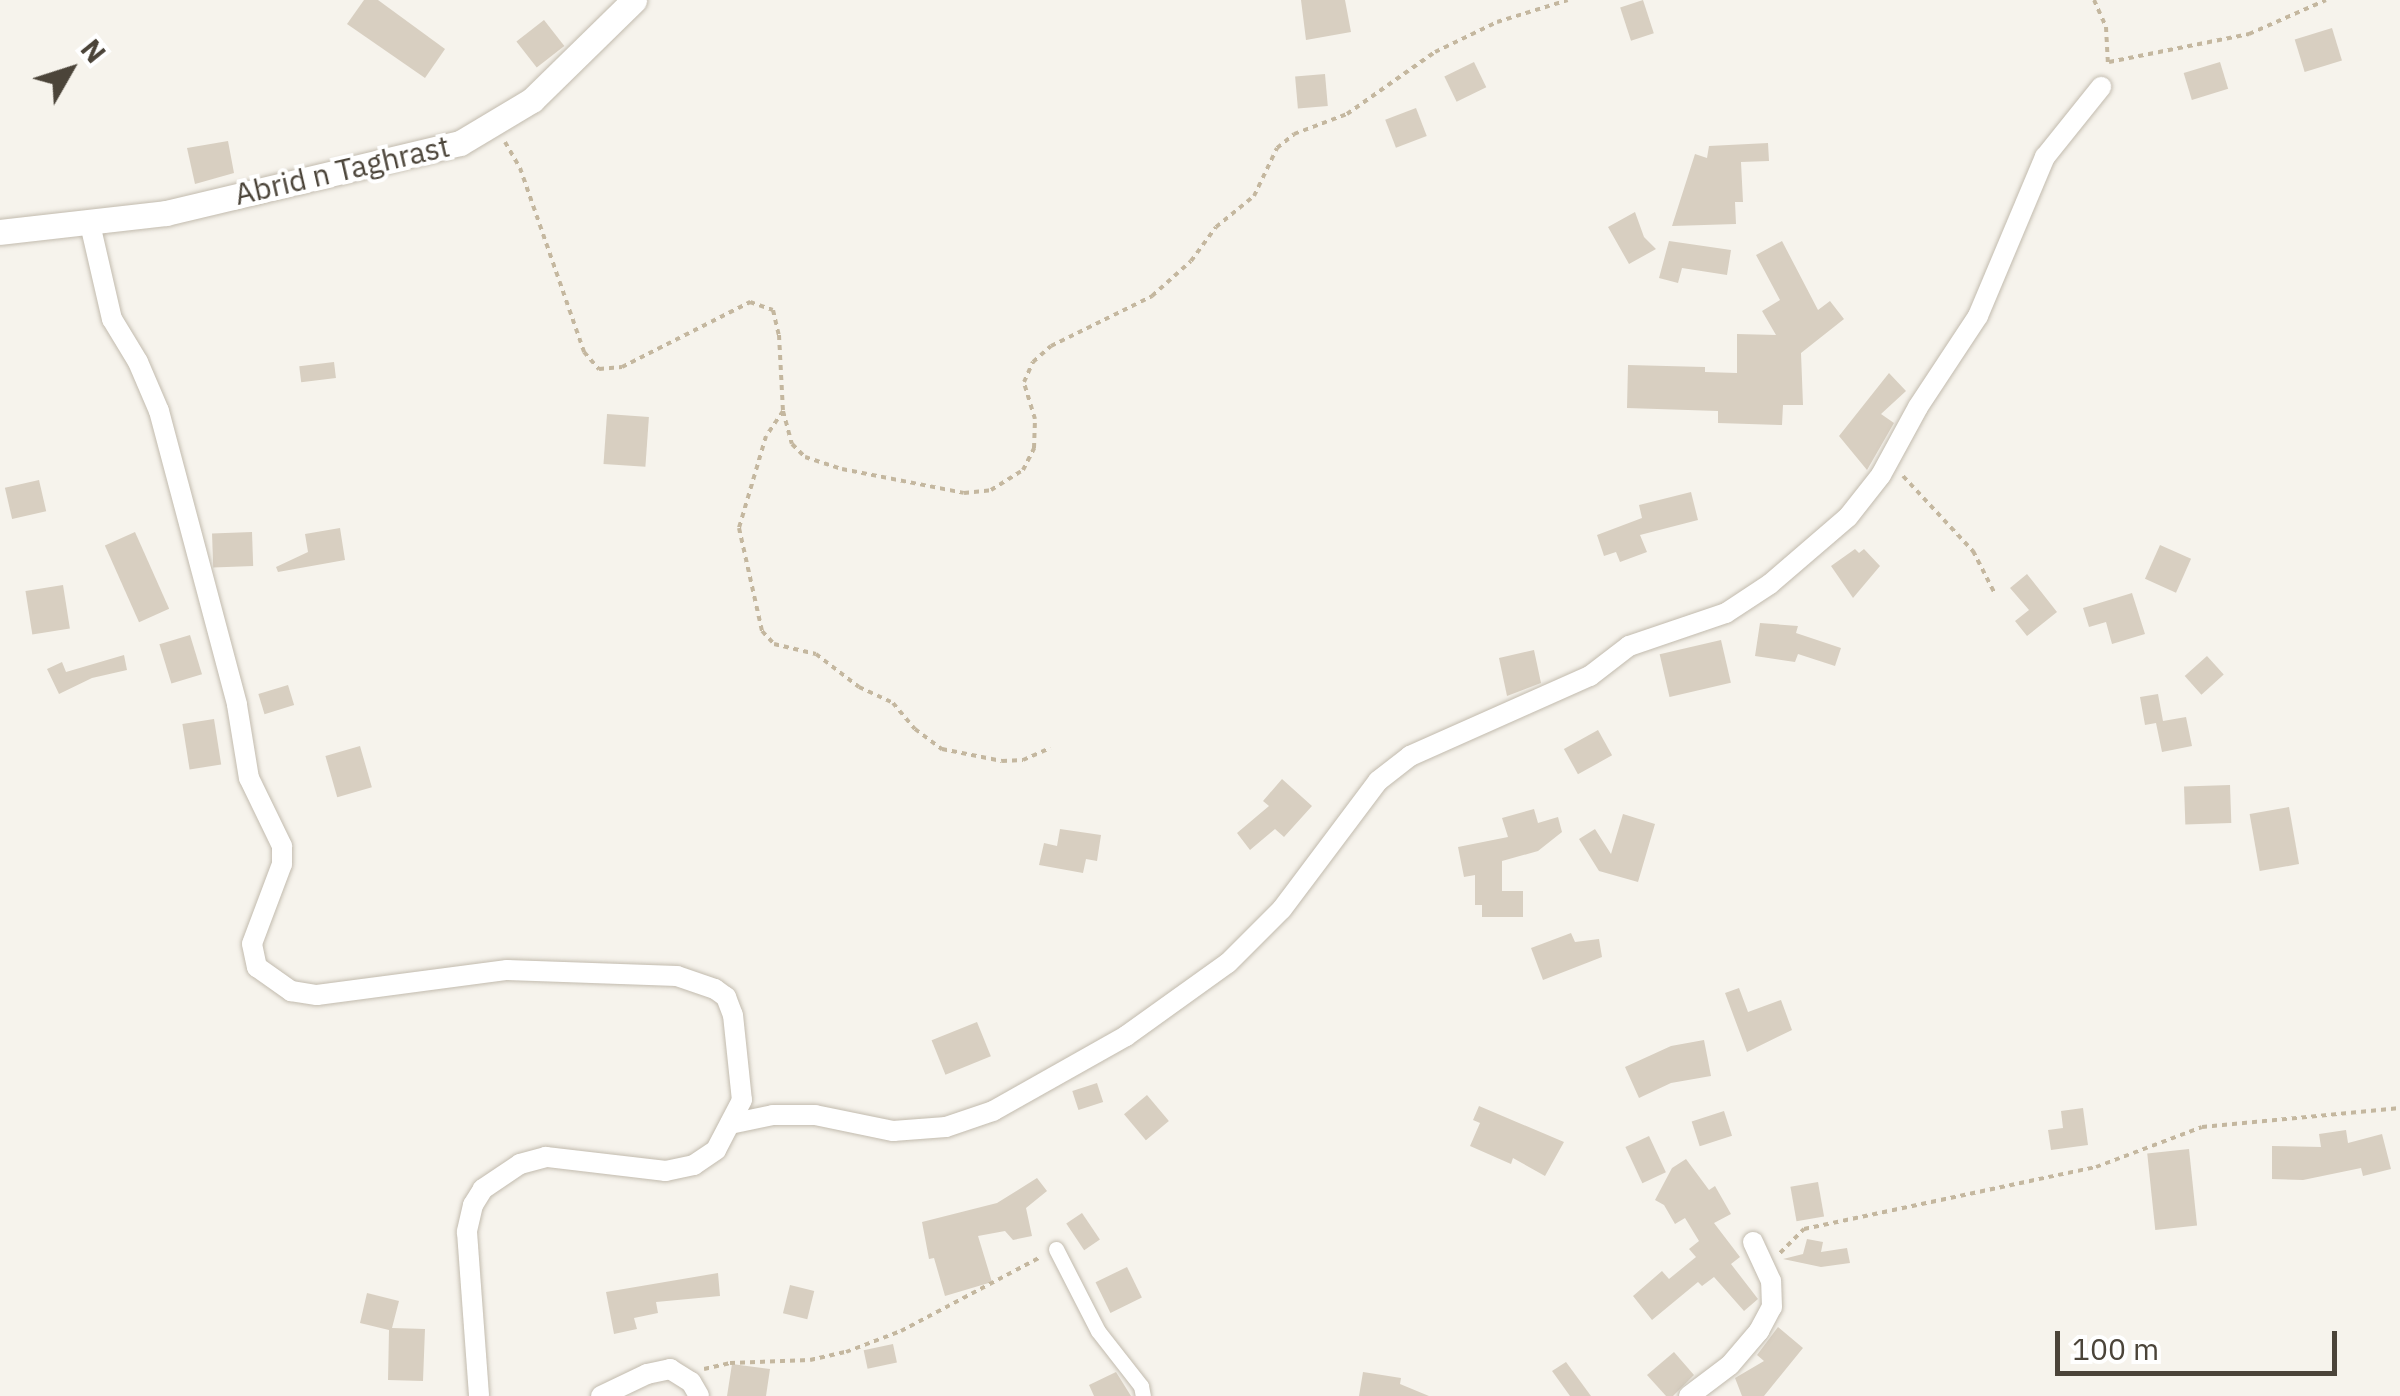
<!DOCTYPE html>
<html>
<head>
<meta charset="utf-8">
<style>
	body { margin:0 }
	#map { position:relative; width:2400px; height:1396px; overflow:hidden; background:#f6f3ec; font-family:"IBM Plex Sans",sans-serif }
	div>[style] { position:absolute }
	.building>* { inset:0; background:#d8cfc1; transform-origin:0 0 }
	.path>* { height:4px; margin-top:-2px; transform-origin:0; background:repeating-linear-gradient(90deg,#c4b79f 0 5px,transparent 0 10px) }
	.roads { filter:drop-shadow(0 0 2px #c2bbae) drop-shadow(0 0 2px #c2bbae) }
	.pedestrian>* { height:15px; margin:-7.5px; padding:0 7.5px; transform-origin:7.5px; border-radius:7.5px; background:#fff }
	.minor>* { height:20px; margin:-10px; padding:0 10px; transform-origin:10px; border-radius:10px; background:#fff }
	.tertiary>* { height:25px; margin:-12.5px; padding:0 12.5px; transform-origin:12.5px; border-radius:12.5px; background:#fff }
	span { translate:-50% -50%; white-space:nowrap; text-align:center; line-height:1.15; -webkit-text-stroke:8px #fff; paint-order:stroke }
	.street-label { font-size:30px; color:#4b4439 }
	.north { position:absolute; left:20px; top:20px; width:100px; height:100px; -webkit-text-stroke:8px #fff; paint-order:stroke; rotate:51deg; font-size:28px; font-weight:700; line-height:40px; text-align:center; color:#4b4439 }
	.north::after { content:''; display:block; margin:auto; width:35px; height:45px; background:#4b4439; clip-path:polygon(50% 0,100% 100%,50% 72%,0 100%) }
	.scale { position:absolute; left:2055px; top:1331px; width:282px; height:45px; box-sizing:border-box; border:5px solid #4b4439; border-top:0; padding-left:12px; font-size:30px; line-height:35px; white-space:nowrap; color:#4b4439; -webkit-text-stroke:8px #fff; paint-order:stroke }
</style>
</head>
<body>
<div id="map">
	<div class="building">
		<div style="clip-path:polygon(364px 0,378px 0,445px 49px,425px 78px,347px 24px)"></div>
		<div style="clip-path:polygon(1301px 0,1345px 0,1351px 32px,1306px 40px)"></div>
		<div style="left:1643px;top:0;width:35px;height:24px;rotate:72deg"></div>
		<div style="left:544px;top:20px;width:33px;height:35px;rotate:52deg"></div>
		<div style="left:2332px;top:28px;width:34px;height:39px;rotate:73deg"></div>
		<div style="left:1474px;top:62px;width:28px;height:33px;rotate:64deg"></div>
		<div style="left:2220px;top:62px;width:28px;height:38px;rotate:73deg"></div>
		<div style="left:1325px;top:74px;width:32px;height:30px;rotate:85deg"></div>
		<div style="left:1416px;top:108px;width:30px;height:33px;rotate:69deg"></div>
		<div style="clip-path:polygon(228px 141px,234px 173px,195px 184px,187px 148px)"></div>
		<div style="clip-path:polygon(1768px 143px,1769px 161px,1741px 162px,1743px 202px,1735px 202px,1736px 224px,1672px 226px,1695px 154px,1707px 158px,1709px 146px)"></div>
		<div style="clip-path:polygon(1635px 212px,1644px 237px,1656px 249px,1629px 264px,1608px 227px)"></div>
		<div style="clip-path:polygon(1669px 241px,1731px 250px,1727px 275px,1682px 268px,1678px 283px,1659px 278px)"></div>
		<div style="clip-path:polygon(1782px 241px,1818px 310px,1830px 301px,1844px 319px,1801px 353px,1803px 405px,1783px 405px,1782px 425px,1718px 423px,1718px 411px,1627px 408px,1628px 365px,1705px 367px,1705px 372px,1737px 373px,1737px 334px,1776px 335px,1762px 311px,1780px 300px,1756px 255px)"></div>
		<div style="left:334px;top:362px;width:16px;height:35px;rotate:83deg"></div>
		<div style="clip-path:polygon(1889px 373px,1906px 391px,1881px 414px,1894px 423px,1867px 470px,1839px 436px)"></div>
		<div style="left:607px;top:414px;width:42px;height:50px;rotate:4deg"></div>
		<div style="left:39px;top:480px;width:32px;height:35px;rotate:77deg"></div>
		<div style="clip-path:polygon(1691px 492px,1698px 520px,1640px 535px,1647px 552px,1620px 562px,1616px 552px,1604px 556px,1597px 535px,1642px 518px,1639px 505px)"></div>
		<div style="clip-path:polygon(340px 528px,345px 560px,278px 572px,276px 567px,308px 552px,305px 534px)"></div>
		<div style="left:135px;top:532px;width:84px;height:33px;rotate:66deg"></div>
		<div style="left:252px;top:532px;width:34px;height:40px;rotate:88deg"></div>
		<div style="left:2160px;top:545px;width:34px;height:37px;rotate:24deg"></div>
		<div style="clip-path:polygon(1855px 549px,1859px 553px,1864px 549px,1880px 566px,1853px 598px,1831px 566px)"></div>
		<div style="clip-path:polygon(2027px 574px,2057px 612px,2027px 636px,2015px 621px,2029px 610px,2010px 588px)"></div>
		<div style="left:63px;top:585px;width:44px;height:38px;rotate:81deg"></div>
		<div style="clip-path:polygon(2132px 593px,2145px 634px,2112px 644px,2106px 622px,2089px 627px,2083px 608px)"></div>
		<div style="clip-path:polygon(1760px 623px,1798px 626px,1796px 633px,1841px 648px,1835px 666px,1798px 654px,1795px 662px,1755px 656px)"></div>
		<div style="left:190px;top:635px;width:41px;height:32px;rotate:73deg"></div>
		<div style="left:1721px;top:640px;width:44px;height:63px;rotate:77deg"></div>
		<div style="clip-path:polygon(1534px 650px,1541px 683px,1507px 696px,1499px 658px)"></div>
		<div style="clip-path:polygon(124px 655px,127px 670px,92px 678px,59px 694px,47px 669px,62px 662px,66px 672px)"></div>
		<div style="left:2207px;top:656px;width:25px;height:30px;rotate:48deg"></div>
		<div style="left:288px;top:685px;width:21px;height:31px;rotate:73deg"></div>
		<div style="clip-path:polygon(2158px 694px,2163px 721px,2186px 717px,2192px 746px,2162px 752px,2156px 723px,2145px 725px,2140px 697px)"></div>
		<div style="left:214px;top:719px;width:46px;height:32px;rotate:81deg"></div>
		<div style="left:1598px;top:730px;width:29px;height:39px;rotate:61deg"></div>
		<div style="left:360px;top:746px;width:43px;height:36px;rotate:74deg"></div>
		<div style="clip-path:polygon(1282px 779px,1312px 806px,1284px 837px,1275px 829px,1250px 850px,1237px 833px,1269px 806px,1263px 801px)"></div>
		<div style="left:2230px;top:785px;width:38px;height:46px;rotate:88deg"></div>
		<div style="left:2289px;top:807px;width:58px;height:40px;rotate:80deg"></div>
		<div style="clip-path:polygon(1534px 809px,1538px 823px,1558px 817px,1562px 832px,1538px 851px,1502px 861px,1502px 891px,1523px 891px,1523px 917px,1482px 917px,1482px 905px,1475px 905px,1475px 875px,1464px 877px,1458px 847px,1508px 837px,1502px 818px)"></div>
		<div style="clip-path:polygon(1623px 814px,1655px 824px,1638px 882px,1599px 871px,1579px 839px,1595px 829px,1611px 854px)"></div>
		<div style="clip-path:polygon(1060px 829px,1101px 835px,1097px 861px,1086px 859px,1083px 873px,1039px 865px,1044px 843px,1057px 846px)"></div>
		<div style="clip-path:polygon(1571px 933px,1575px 942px,1599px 939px,1602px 957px,1543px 980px,1531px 948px)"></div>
		<div style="clip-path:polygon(1739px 988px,1748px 1012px,1781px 1000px,1792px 1030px,1747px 1052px,1725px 993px)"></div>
		<div style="left:977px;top:1022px;width:37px;height:49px;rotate:68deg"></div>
		<div style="clip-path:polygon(1704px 1040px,1711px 1076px,1671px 1083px,1639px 1098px,1625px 1067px,1671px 1046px)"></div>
		<div style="left:1097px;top:1083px;width:20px;height:26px;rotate:72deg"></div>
		<div style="left:1147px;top:1095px;width:34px;height:30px;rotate:50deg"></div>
		<div style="clip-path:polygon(1479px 1106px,1564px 1142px,1545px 1176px,1513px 1158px,1511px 1164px,1470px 1146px,1480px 1123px,1473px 1120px)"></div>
		<div style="clip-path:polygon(2083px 1108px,2088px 1145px,2051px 1150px,2048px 1130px,2063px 1128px,2061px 1111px)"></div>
		<div style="left:1724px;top:1111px;width:26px;height:34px;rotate:72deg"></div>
		<div style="clip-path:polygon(2346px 1130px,2348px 1143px,2382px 1134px,2391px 1169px,2363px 1176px,2361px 1168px,2303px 1180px,2272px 1179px,2272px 1146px,2321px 1147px,2319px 1134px)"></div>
		<div style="left:1649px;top:1136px;width:40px;height:26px;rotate:65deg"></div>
		<div style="left:2189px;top:1149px;width:77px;height:42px;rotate:84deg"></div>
		<div style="clip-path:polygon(1686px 1159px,1709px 1190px,1715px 1186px,1731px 1214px,1714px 1223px,1740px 1257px,1731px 1264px,1758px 1299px,1744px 1311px,1714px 1277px,1702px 1286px,1698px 1282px,1652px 1320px,1633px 1296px,1662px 1271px,1669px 1279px,1696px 1257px,1689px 1249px,1699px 1241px,1685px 1218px,1675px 1224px,1664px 1205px,1655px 1200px,1672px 1168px)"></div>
		<div style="clip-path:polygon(1037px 1178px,1047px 1191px,1026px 1208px,1032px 1236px,1013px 1240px,1005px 1231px,978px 1236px,992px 1282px,945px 1296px,934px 1258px,929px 1259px,922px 1222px,997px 1203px)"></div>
		<div style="left:1818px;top:1182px;width:35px;height:28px;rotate:80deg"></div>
		<div style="left:1082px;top:1213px;width:32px;height:19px;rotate:56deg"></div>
		<div style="clip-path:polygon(1807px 1239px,1823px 1242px,1821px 1252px,1847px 1248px,1850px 1263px,1821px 1267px,1783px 1259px,1803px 1254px)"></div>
		<div style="left:1127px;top:1267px;width:34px;height:35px;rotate:64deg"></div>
		<div style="clip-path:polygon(718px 1273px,720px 1296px,656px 1302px,658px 1313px,634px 1318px,637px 1329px,614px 1334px,606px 1292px)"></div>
		<div style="left:790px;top:1285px;width:25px;height:29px;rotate:14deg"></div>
		<div style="clip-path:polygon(367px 1293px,399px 1301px,392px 1328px,425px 1329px,423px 1381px,388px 1380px,389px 1330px,360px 1323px)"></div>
		<div style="clip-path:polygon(1778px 1327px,1803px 1348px,1764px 1396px,1742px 1396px,1735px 1378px,1764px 1361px,1757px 1355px)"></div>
		<div style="left:893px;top:1344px;width:19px;height:30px;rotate:78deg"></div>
		<div style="clip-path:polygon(1674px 1352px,1694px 1375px,1673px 1396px,1666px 1396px,1647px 1375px)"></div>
		<div style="clip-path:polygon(1566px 1362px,1591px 1396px,1570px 1396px,1552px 1371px)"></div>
		<div style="clip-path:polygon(732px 1364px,770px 1369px,766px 1396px,727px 1396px)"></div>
		<div style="clip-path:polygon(1116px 1372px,1131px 1396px,1094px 1396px,1089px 1385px)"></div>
		<div style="clip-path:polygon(1363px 1372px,1401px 1378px,1400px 1384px,1429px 1396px,1359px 1396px)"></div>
	</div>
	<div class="path">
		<div style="left:2094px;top:0;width:30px;rotate:66deg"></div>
		<div style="left:2106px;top:27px;width:37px;rotate:87deg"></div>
		<div style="left:2109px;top:62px;width:143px;rotate:-11.3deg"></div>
		<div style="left:2249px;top:34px;width:84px;rotate:-23.8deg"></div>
		<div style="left:505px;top:142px;width:30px;rotate:60deg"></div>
		<div style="left:520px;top:168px;width:195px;rotate:70.8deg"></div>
		<div style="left:584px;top:352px;width:23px;rotate:49deg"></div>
		<div style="left:599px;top:369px;width:23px;rotate:-5deg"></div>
		<div style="left:622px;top:367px;width:144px;rotate:-26.9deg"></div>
		<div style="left:750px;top:302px;width:24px;rotate:19deg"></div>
		<div style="left:773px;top:310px;width:26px;rotate:77deg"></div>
		<div style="left:779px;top:335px;width:76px;rotate:87deg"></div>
		<div style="left:783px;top:411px;width:34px;rotate:75deg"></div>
		<div style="left:792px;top:444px;width:18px;rotate:45deg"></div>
		<div style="left:805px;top:457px;width:39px;rotate:18deg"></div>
		<div style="left:842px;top:469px;width:124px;rotate:11.1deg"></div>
		<div style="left:964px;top:493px;width:27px;rotate:-6deg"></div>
		<div style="left:991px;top:490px;width:38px;rotate:-32deg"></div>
		<div style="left:1023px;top:470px;width:25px;rotate:-63deg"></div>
		<div style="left:1034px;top:448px;width:29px;rotate:-88deg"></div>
		<div style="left:1035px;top:419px;width:39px;rotate:-107deg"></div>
		<div style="left:1024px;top:382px;width:22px;rotate:-66deg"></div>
		<div style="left:1033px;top:362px;width:24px;rotate:-42deg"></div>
		<div style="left:1051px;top:346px;width:113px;rotate:-26.3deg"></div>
		<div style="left:1152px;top:296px;width:52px;rotate:-41.9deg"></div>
		<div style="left:1191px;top:261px;width:42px;rotate:-53.7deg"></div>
		<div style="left:1216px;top:227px;width:49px;rotate:-39.2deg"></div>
		<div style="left:1254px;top:196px;width:53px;rotate:-64.4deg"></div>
		<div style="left:1277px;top:148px;width:22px;rotate:-39deg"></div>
		<div style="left:1294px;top:134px;width:57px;rotate:-20.7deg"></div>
		<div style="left:1347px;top:114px;width:108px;rotate:-35.2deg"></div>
		<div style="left:1435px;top:52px;width:69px;rotate:-25.8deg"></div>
		<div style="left:1497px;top:22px;width:74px;rotate:-17.2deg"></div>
		<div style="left:783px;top:411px;width:30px;rotate:124deg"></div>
		<div style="left:766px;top:436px;width:96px;rotate:106.4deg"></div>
		<div style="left:739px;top:528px;width:106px;rotate:77.4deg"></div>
		<div style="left:762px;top:631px;width:18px;rotate:47deg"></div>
		<div style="left:774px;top:644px;width:43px;rotate:13.4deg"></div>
		<div style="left:816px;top:654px;width:54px;rotate:37.5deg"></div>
		<div style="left:859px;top:687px;width:38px;rotate:25deg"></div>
		<div style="left:893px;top:703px;width:34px;rotate:50deg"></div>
		<div style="left:915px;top:729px;width:34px;rotate:37deg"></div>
		<div style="left:942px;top:749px;width:61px;rotate:11.3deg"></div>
		<div style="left:1002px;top:761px;width:21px;rotate:-3deg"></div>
		<div style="left:1023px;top:760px;width:30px;rotate:-24deg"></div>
		<div style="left:1903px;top:476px;width:103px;rotate:47deg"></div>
		<div style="left:1973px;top:551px;width:46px;rotate:62.9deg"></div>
		<div style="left:1780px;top:1253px;width:34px;rotate:-45deg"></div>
		<div style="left:1804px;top:1229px;width:299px;rotate:-12deg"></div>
		<div style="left:2096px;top:1167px;width:113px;rotate:-20.7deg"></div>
		<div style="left:2202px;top:1127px;width:199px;rotate:-5.5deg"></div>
		<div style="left:704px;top:1369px;width:27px;rotate:-13deg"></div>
		<div style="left:730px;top:1363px;width:80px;rotate:-2.1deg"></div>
		<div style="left:810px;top:1360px;width:37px;rotate:-13deg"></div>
		<div style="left:846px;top:1352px;width:59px;rotate:-20.9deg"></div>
		<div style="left:901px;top:1331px;width:158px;rotate:-27.9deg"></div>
	</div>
	<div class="roads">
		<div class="pedestrian">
			<div style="left:1056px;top:1249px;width:92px;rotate:62.9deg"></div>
			<div style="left:1098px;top:1331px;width:70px;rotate:52deg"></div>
			<div style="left:1141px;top:1386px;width:10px;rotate:79deg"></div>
		</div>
		<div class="minor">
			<div style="left:90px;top:224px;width:98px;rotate:77deg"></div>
			<div style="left:112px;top:319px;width:50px;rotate:58.8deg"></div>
			<div style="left:138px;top:362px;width:53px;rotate:66.8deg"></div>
			<div style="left:159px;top:411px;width:304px;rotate:75.1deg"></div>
			<div style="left:237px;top:705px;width:74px;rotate:80.7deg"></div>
			<div style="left:249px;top:778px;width:76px;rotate:64.1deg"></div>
			<div style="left:282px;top:846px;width:18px;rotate:90deg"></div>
			<div style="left:282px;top:864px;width:85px;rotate:110.6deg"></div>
			<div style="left:252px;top:944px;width:24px;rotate:78deg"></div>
			<div style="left:257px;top:967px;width:42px;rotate:35.2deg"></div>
			<div style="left:291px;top:991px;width:26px;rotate:9deg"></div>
			<div style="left:317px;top:995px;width:192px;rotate:-7.5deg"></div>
			<div style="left:507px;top:970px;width:170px;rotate:2deg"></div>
			<div style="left:677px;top:976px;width:40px;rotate:18.9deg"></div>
			<div style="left:715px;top:989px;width:14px;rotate:36deg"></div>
			<div style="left:726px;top:997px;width:19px;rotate:69deg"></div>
			<div style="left:733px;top:1015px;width:85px;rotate:84deg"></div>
			<div style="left:742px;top:1100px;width:56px;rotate:117.5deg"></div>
			<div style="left:716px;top:1150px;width:27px;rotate:146deg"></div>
			<div style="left:694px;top:1165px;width:29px;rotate:168deg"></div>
			<div style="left:666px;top:1171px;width:121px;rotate:-173.3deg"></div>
			<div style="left:546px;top:1157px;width:27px;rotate:165deg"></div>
			<div style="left:520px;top:1164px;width:45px;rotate:146deg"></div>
			<div style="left:483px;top:1189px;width:19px;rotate:122deg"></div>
			<div style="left:473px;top:1205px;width:28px;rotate:103deg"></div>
			<div style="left:467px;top:1232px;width:164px;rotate:85.8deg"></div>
			<div style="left:730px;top:1124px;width:44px;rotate:-11.8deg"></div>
			<div style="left:773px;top:1115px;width:42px"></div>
			<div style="left:815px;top:1115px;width:80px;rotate:11.6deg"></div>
			<div style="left:893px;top:1131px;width:53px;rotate:-4.3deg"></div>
			<div style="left:946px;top:1127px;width:50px;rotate:-18.8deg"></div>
			<div style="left:993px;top:1111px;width:153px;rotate:-29.4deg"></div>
			<div style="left:1126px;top:1036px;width:125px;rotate:-35.6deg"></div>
			<div style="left:1228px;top:963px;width:76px;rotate:-45deg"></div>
			<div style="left:1282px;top:909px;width:160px;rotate:-53.1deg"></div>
			<div style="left:1378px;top:781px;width:41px;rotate:-38deg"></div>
			<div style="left:1410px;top:756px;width:197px;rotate:-24deg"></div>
			<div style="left:1590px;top:676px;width:49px;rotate:-37.6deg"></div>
			<div style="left:1629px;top:646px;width:102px;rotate:-18.8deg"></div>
			<div style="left:1726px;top:613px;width:53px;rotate:-33.4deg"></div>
			<div style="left:1770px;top:584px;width:103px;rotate:-40.7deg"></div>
			<div style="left:1848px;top:517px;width:53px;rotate:-51.8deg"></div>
			<div style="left:1881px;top:475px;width:77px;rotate:-61.4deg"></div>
			<div style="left:1918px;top:407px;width:109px;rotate:-56.6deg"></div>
			<div style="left:1978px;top:316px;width:173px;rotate:-67.2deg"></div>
			<div style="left:2045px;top:157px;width:90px;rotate:-51.3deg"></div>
			<div style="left:601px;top:1396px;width:51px;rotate:-25.6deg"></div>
			<div style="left:647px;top:1374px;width:24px;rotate:-12deg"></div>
			<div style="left:670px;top:1369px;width:25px;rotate:32deg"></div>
			<div style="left:691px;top:1382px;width:16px;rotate:60deg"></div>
			<div style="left:1689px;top:1396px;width:51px;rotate:-37.1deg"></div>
			<div style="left:1730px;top:1365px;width:45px;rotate:-49.5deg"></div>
			<div style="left:1759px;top:1331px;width:27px;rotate:-62deg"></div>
			<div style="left:1772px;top:1307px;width:26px;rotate:-92deg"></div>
			<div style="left:1771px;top:1281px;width:43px;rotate:-114.8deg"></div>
		</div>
		<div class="tertiary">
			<div style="left:0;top:232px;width:167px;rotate:-6.5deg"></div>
			<div style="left:166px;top:213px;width:302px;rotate:-13.4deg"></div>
			<div style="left:460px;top:143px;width:84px;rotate:-30.8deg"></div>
			<div style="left:532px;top:100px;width:143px;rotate:-44.4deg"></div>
		</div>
	</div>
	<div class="street-label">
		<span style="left:342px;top:170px;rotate:-13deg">Abrid n Taghrast</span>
	</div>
	<div class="north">N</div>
	<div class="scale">100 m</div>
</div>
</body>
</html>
